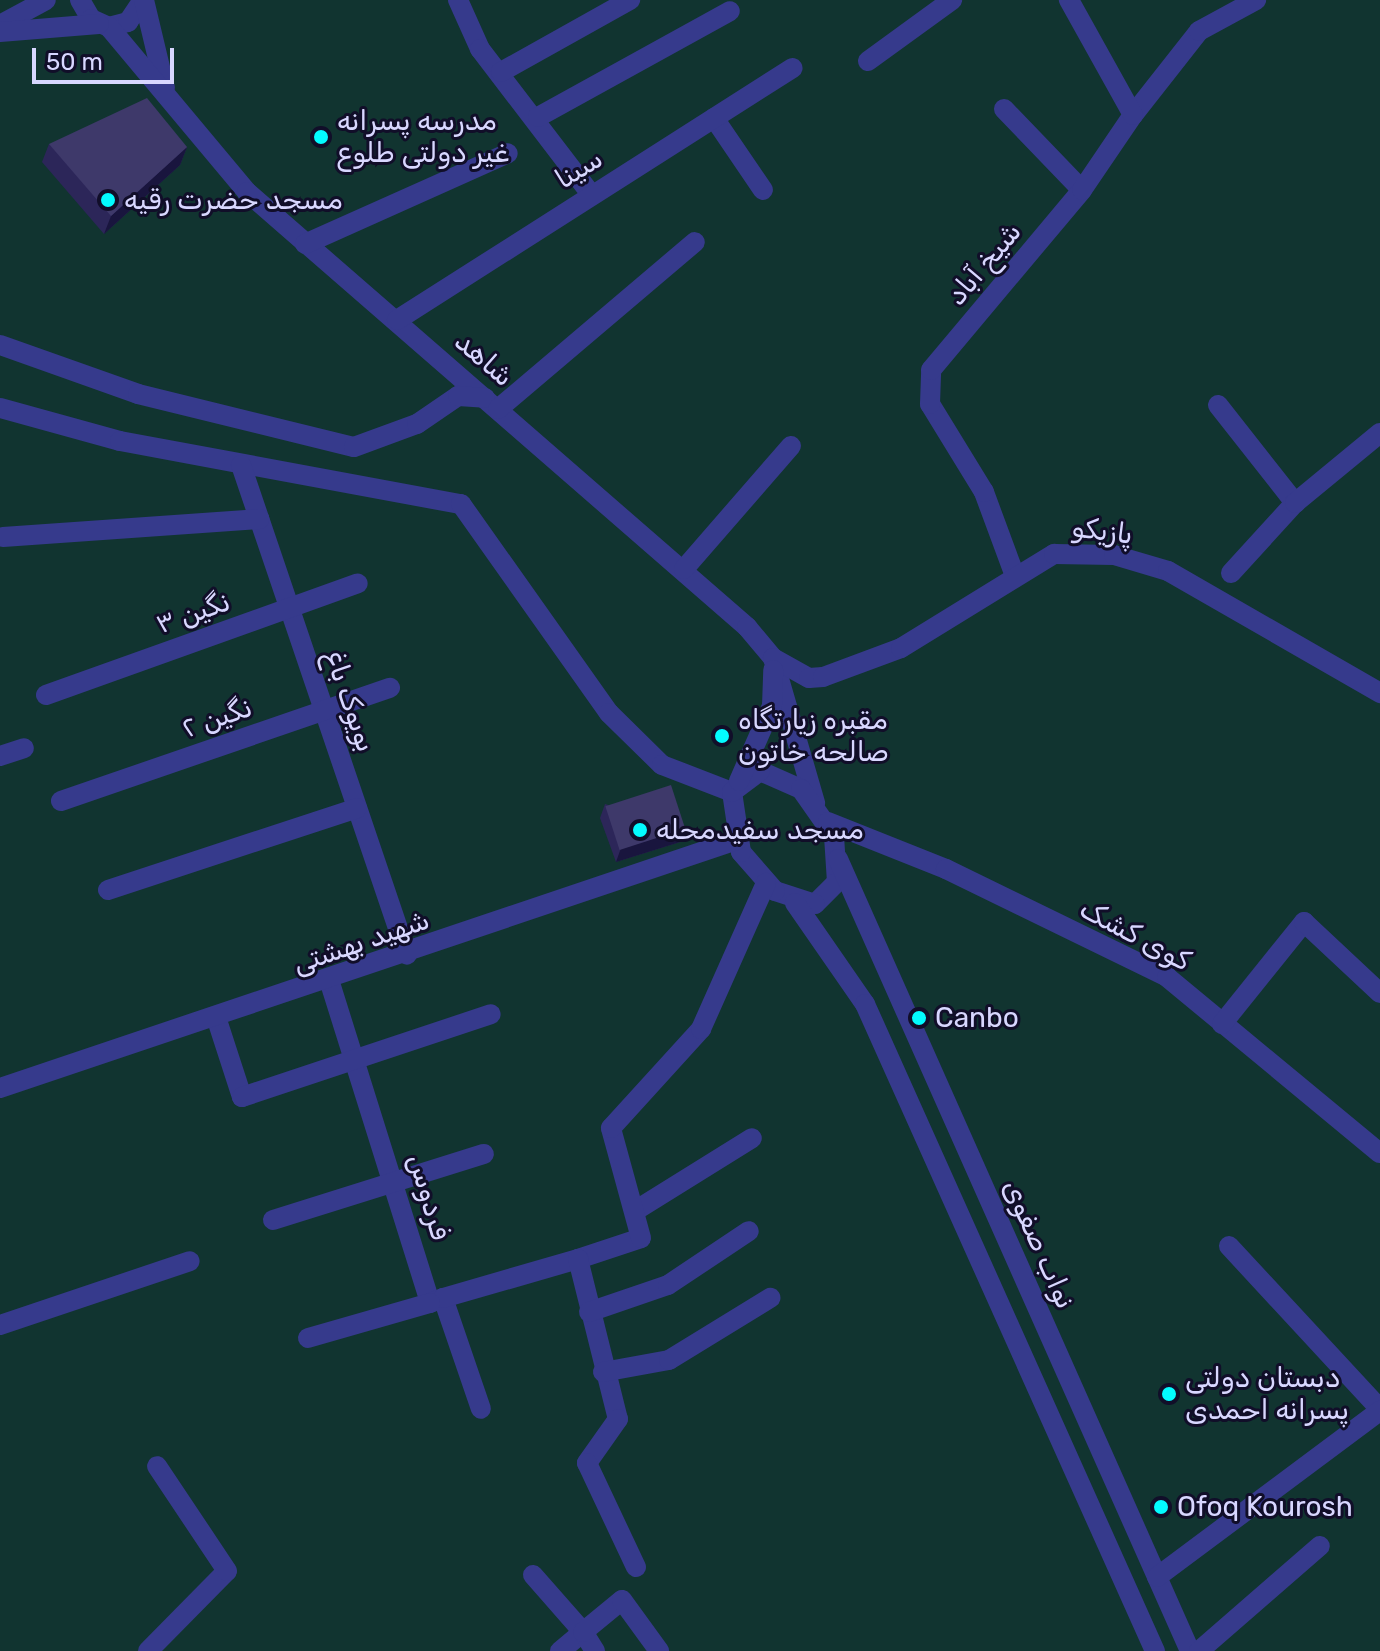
<!DOCTYPE html>
<html>
<head>
<meta charset="utf-8">
<style>
	body { margin:0 }
	#map { position:relative; width:1380px; height:1651px; overflow:hidden; background:#110e29; font-family:Rubik,Vazirmatn,sans-serif }
	div>[style] { position:absolute }
	.green>* { inset:0; background:#113430; transform-origin:0 0 }
	.minor>* { height:20px; margin:-10px; padding:0 10px; transform-origin:10px; border-radius:10px; background:#363a8c }
	.wall>* { inset:0; background:#2c2659 }
	.shaded-wall>* { inset:0; background:#19153e }
	.building>* { inset:0; background:#3e396a; transform-origin:0 0 }
	.dots>* { width:22px; height:22px; translate:-50% -50%; box-sizing:border-box; border:4px solid #110e29; border-radius:50% }
	span { translate:-50% -50%; white-space:nowrap; text-align:center; line-height:1.15; -webkit-text-stroke:6px #110e29; paint-order:stroke }
	.poi-label { font-size:28px; color:#d8d7ff }
	.left { translate:0 -50%; text-align:left }
	.street-label { font-size:28px; color:#d8d7ff }
	.scale { position:absolute; left:32px; top:48px; width:142px; height:36px; box-sizing:border-box; border:4px solid #d8d7ff; border-top:0; padding-left:10px; font-size:24px; line-height:28px; white-space:nowrap; color:#d8d7ff; -webkit-text-stroke:6px #110e29; paint-order:stroke }
</style>
</head>
<body>
<div id="map">
	<div class="green">
		<div style="left:0;top:0;width:1380px;height:1651px"></div>
	</div>
	<div class="minor">
		<div style="left:80px;top:0;width:22px;rotate:60deg"></div>
		<div style="left:91px;top:19px;width:20px;rotate:24deg"></div>
		<div style="left:109px;top:27px;width:20px;rotate:-15deg"></div>
		<div style="left:128px;top:22px;width:27px;rotate:-56deg"></div>
		<div style="left:144px;top:0;width:90px;rotate:76.6deg"></div>
		<div style="left:458px;top:0;width:54px;rotate:65.8deg"></div>
		<div style="left:480px;top:49px;width:183px;rotate:52.6deg"></div>
		<div style="left:0;top:25px;width:52px;rotate:-28.5deg"></div>
		<div style="left:109px;top:27px;width:215px;rotate:50.1deg"></div>
		<div style="left:247px;top:192px;width:663px;rotate:41.02deg"></div>
		<div style="left:747px;top:627px;width:40px;rotate:50deg"></div>
		<div style="left:773px;top:658px;width:151px;rotate:73.8deg"></div>
		<div style="left:0;top:32px;width:99px;rotate:-4.6deg"></div>
		<div style="left:868px;top:61px;width:104px;rotate:-36deg"></div>
		<div style="left:501px;top:72px;width:148px;rotate:-29.2deg"></div>
		<div style="left:1004px;top:109px;width:112px;rotate:46.1deg"></div>
		<div style="left:1133px;top:115px;width:107px;rotate:-51.8deg"></div>
		<div style="left:1199px;top:31px;width:65px;rotate:-28.5deg"></div>
		<div style="left:538px;top:117px;width:219px;rotate:-28.9deg"></div>
		<div style="left:714px;top:118px;width:87px;rotate:55.8deg"></div>
		<div style="left:305px;top:244px;width:222px;rotate:-24.1deg"></div>
		<div style="left:397px;top:320px;width:469px;rotate:-32.5deg"></div>
		<div style="left:0;top:345px;width:146px;rotate:19.5deg"></div>
		<div style="left:138px;top:394px;width:222px;rotate:13.8deg"></div>
		<div style="left:354px;top:447px;width:67px;rotate:-20.1deg"></div>
		<div style="left:417px;top:424px;width:50px;rotate:-34.3deg"></div>
		<div style="left:458px;top:396px;width:27px;rotate:4deg"></div>
		<div style="left:1218px;top:405px;width:125px;rotate:51.8deg"></div>
		<div style="left:0;top:408px;width:124px;rotate:15.4deg"></div>
		<div style="left:120px;top:441px;width:347px;rotate:10.5deg"></div>
		<div style="left:461px;top:504px;width:256px;rotate:54.7deg"></div>
		<div style="left:609px;top:713px;width:74px;rotate:44.5deg"></div>
		<div style="left:662px;top:765px;width:75px;rotate:21.1deg"></div>
		<div style="left:498px;top:409px;width:258px;rotate:-40.3deg"></div>
		<div style="left:241px;top:465px;width:517px;rotate:71.28deg"></div>
		<div style="left:3px;top:537px;width:257px;rotate:-4deg"></div>
		<div style="left:684px;top:569px;width:163px;rotate:-49deg"></div>
		<div style="left:1231px;top:573px;width:95px;rotate:-47.6deg"></div>
		<div style="left:1295px;top:503px;width:110px;rotate:-39.5deg"></div>
		<div style="left:1015px;top:576px;width:90px;rotate:-110.3deg"></div>
		<div style="left:984px;top:492px;width:103px;rotate:-121.5deg"></div>
		<div style="left:930px;top:404px;width:34px;rotate:-88deg"></div>
		<div style="left:931px;top:370px;width:235px;rotate:-50deg"></div>
		<div style="left:1082px;top:190px;width:91px;rotate:-55.8deg"></div>
		<div style="left:1133px;top:115px;width:132px;rotate:-119.1deg"></div>
		<div style="left:773px;top:658px;width:41px;rotate:29.1deg"></div>
		<div style="left:809px;top:678px;width:14px;rotate:-4deg"></div>
		<div style="left:823px;top:677px;width:83px;rotate:-20.4deg"></div>
		<div style="left:901px;top:648px;width:180px;rotate:-31.6deg"></div>
		<div style="left:1054px;top:554px;width:60px;rotate:1deg"></div>
		<div style="left:1114px;top:555px;width:56px;rotate:16.5deg"></div>
		<div style="left:1168px;top:571px;width:245px;rotate:29.9deg"></div>
		<div style="left:46px;top:695px;width:331px;rotate:-19.7deg"></div>
		<div style="left:0;top:756px;width:25px;rotate:-18deg"></div>
		<div style="left:760px;top:771px;width:45px;rotate:23.7deg"></div>
		<div style="left:801px;top:789px;width:57px;rotate:54.9deg"></div>
		<div style="left:834px;top:836px;width:46px;rotate:86.3deg"></div>
		<div style="left:837px;top:882px;width:31px;rotate:135deg"></div>
		<div style="left:815px;top:904px;width:42px;rotate:-162deg"></div>
		<div style="left:775px;top:891px;width:52px;rotate:-131.1deg"></div>
		<div style="left:741px;top:852px;width:61px;rotate:-98.5deg"></div>
		<div style="left:732px;top:792px;width:35px;rotate:-37deg"></div>
		<div style="left:739px;top:781px;width:82px;rotate:-66.3deg"></div>
		<div style="left:772px;top:706px;width:36px;rotate:-88deg"></div>
		<div style="left:61px;top:801px;width:348px;rotate:-19deg"></div>
		<div style="left:828px;top:822px;width:127px;rotate:21.7deg"></div>
		<div style="left:946px;top:869px;width:246px;rotate:26deg"></div>
		<div style="left:1167px;top:977px;width:276px;rotate:39.6deg"></div>
		<div style="left:838px;top:859px;width:867px;rotate:66.04deg"></div>
		<div style="left:108px;top:890px;width:262px;rotate:-18.2deg"></div>
		<div style="left:795px;top:903px;width:123px;rotate:55.3deg"></div>
		<div style="left:865px;top:1004px;width:709px;rotate:65.86deg"></div>
		<div style="left:330px;top:983px;width:335px;rotate:72.6deg"></div>
		<div style="left:430px;top:1303px;width:14px;rotate:-21deg"></div>
		<div style="left:443px;top:1298px;width:117px;rotate:71.1deg"></div>
		<div style="left:217px;top:1020px;width:81px;rotate:72deg"></div>
		<div style="left:242px;top:1097px;width:262px;rotate:-18.4deg"></div>
		<div style="left:1222px;top:1024px;width:131px;rotate:-51.2deg"></div>
		<div style="left:1304px;top:922px;width:104px;rotate:43.1deg"></div>
		<div style="left:0;top:1088px;width:778px;rotate:-18.6deg"></div>
		<div style="left:638px;top:1209px;width:134px;rotate:-31.9deg"></div>
		<div style="left:273px;top:1220px;width:221px;rotate:-17.4deg"></div>
		<div style="left:1229px;top:1246px;width:222px;rotate:47.2deg"></div>
		<div style="left:578px;top:1259px;width:66px;rotate:-18.4deg"></div>
		<div style="left:641px;top:1238px;width:114px;rotate:-105.3deg"></div>
		<div style="left:611px;top:1128px;width:134px;rotate:-47.7deg"></div>
		<div style="left:701px;top:1029px;width:160px;rotate:-66deg"></div>
		<div style="left:443px;top:1298px;width:141px;rotate:-16.1deg"></div>
		<div style="left:578px;top:1259px;width:165px;rotate:76deg"></div>
		<div style="left:618px;top:1419px;width:54px;rotate:125.2deg"></div>
		<div style="left:587px;top:1463px;width:115px;rotate:64.8deg"></div>
		<div style="left:589px;top:1312px;width:83px;rotate:-18.9deg"></div>
		<div style="left:668px;top:1285px;width:97px;rotate:-33.7deg"></div>
		<div style="left:0;top:1325px;width:200px;rotate:-18.6deg"></div>
		<div style="left:308px;top:1338px;width:127px;rotate:-16deg"></div>
		<div style="left:603px;top:1372px;width:67px;rotate:-10.3deg"></div>
		<div style="left:669px;top:1360px;width:119px;rotate:-31.5deg"></div>
		<div style="left:533px;top:1575px;width:76px;rotate:48.7deg"></div>
		<div style="left:583px;top:1632px;width:30px;rotate:140deg"></div>
		<div style="left:1157px;top:1577px;width:278px;rotate:-36.7deg"></div>
		<div style="left:148px;top:1651px;width:112px;rotate:-45.4deg"></div>
		<div style="left:227px;top:1571px;width:126px;rotate:-123.7deg"></div>
		<div style="left:595px;top:1651px;width:22px;rotate:-122deg"></div>
		<div style="left:583px;top:1632px;width:50px;rotate:-39.4deg"></div>
		<div style="left:622px;top:1600px;width:63px;rotate:54deg"></div>
		<div style="left:1199px;top:1651px;width:160px;rotate:-41deg"></div>
	</div>
	<div class="wall">
		<div style="clip-path:polygon(49px 144px,187px 147px,180px 165px,104px 234px,42px 162px)"></div>
		<div style="clip-path:polygon(605px 804px,685px 829px,680px 842px,616px 862px,600px 818px)"></div>
	</div>
	<div class="shaded-wall">
		<div style="clip-path:polygon(187px 147px,180px 165px,104px 234px,111px 216px)"></div>
		<div style="clip-path:polygon(685px 829px,680px 842px,616px 862px,621px 848px)"></div>
	</div>
	<div class="building">
		<div style="clip-path:polygon(147px 98px,187px 147px,111px 216px,49px 144px)"></div>
		<div style="left:671px;top:785px;width:46px;height:69px;rotate:72deg"></div>
	</div>
	<div class="dots">
		<div style="left:321px;top:137px;background:#03fbff"></div>
		<div style="left:108px;top:200px;background:#03fbff"></div>
		<div style="left:722px;top:736px;background:#03fbff"></div>
		<div style="left:640px;top:830px;background:#03fbff"></div>
		<div style="left:919px;top:1018px;background:#03fbff"></div>
		<div style="left:1169px;top:1394px;background:#03fbff"></div>
		<div style="left:1161px;top:1507px;background:#03fbff"></div>
	</div>
	<div class="poi-label">
		<span class="left" style="left:337px;top:137px">مدرسه پسرانه<br>غیر دولتی طلوع</span>
		<span class="left" style="left:124px;top:200px">مسجد حضرت رقیه</span>
		<span class="left" style="left:738px;top:736px">مقبره زیارتگاه<br>صالحه خاتون</span>
		<span class="left" style="left:656px;top:830px">مسجد سفیدمحله</span>
		<span class="left" style="left:935px;top:1018px">Canbo</span>
		<span class="left" style="left:1185px;top:1394px">دبستان دولتی<br>پسرانه احمدی</span>
		<span class="left" style="left:1177px;top:1507px">Ofoq Kourosh</span>
	</div>
	<div class="street-label">
		<span style="left:579px;top:169px;rotate:-32deg">سینا</span>
		<span style="left:984px;top:264px;rotate:-50deg">شیخ آباد</span>
		<span style="left:484px;top:359px;rotate:41deg">شاهد</span>
		<span style="left:1102px;top:531px;rotate:7deg">پازیکو</span>
		<span style="left:193px;top:613px;rotate:-19deg">نگین ۳</span>
		<span style="left:350px;top:701px;rotate:71deg">بویوک باغ</span>
		<span style="left:217px;top:718px;rotate:-19deg">نگین ۲</span>
		<span style="left:1135px;top:935px;rotate:28deg">کوی کشک</span>
		<span style="left:361px;top:942px;rotate:-19deg">شهید بهشتی</span>
		<span style="left:429px;top:1197px;rotate:74deg">فردوس</span>
		<span style="left:1039px;top:1244px;rotate:66deg">نواب صفوی</span>
	</div>
	<div class="scale">50 m</div>
</div>
</body>
</html>
